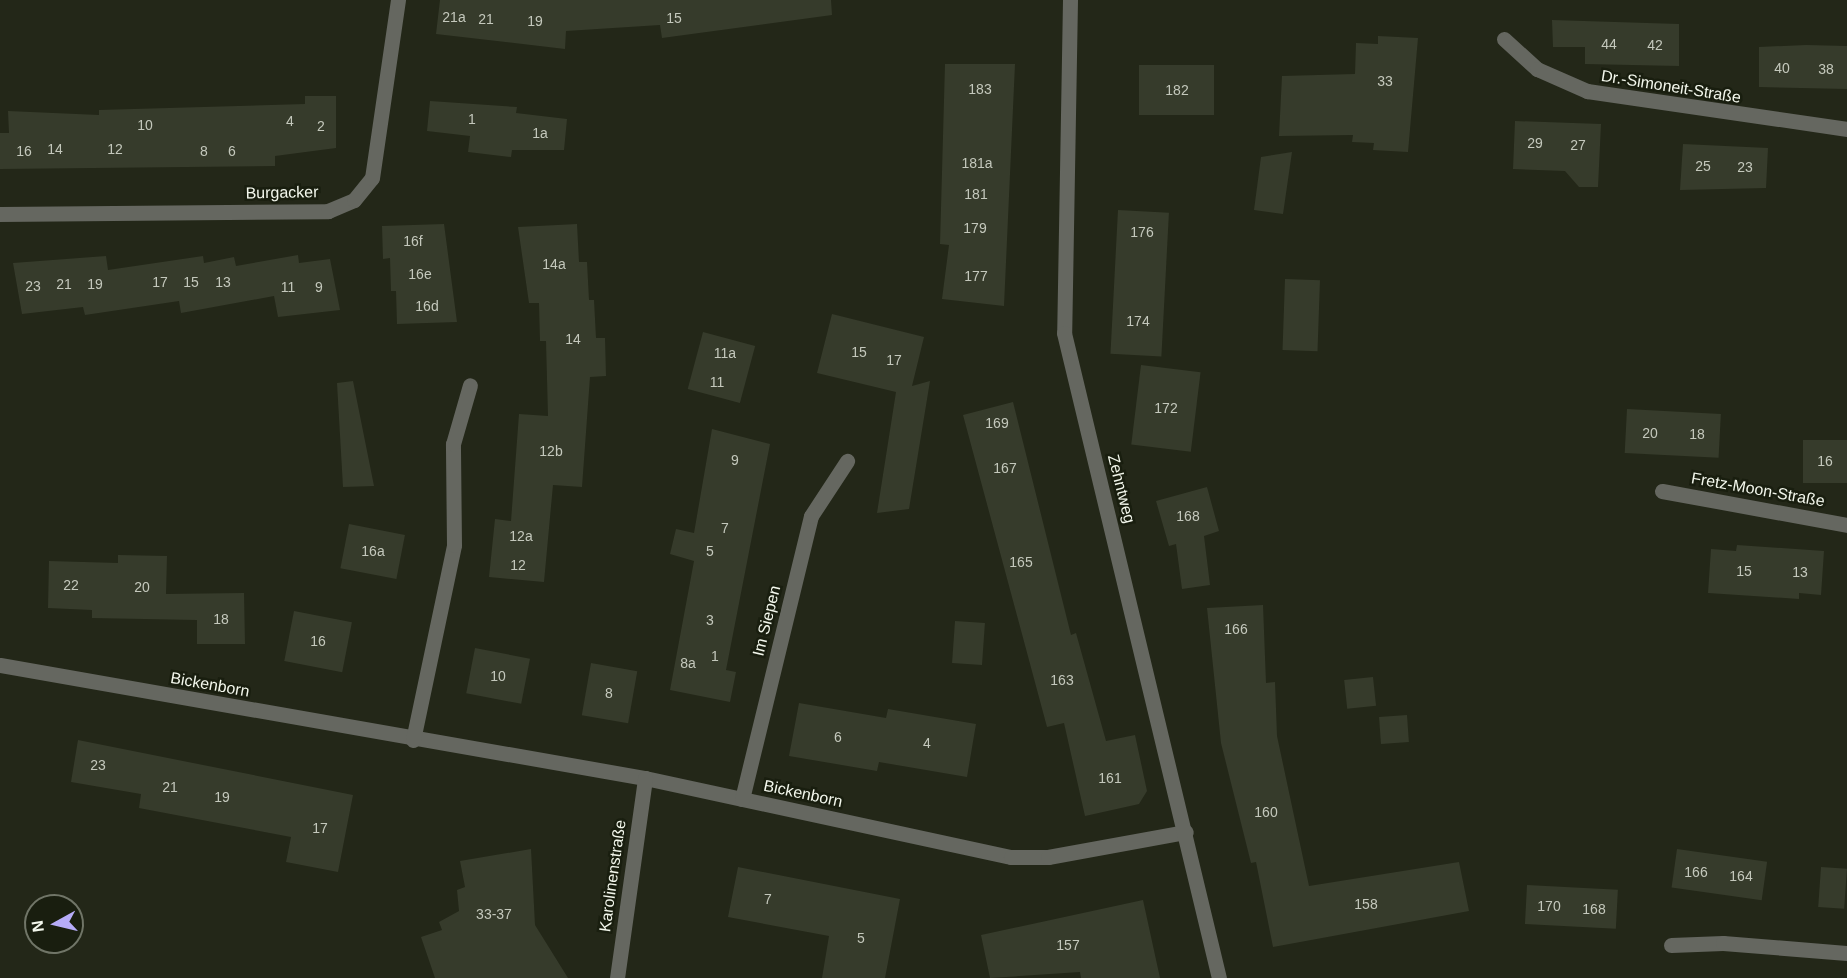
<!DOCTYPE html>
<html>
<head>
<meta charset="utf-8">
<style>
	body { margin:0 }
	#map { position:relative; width:1847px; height:978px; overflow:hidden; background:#232718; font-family:Arial,sans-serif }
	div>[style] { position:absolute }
	.building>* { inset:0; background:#363b2b; transform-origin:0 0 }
	.minor>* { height:15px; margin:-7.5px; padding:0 7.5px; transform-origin:7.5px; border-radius:7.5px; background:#656760 }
	.tertiary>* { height:15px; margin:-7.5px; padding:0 7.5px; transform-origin:7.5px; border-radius:7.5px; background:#656760 }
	span { translate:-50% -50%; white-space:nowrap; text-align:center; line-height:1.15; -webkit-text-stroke:5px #191e0f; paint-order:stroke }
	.number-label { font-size:14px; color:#c4c8bc }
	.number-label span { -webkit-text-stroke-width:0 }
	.street-label { font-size:16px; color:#f3f7ec }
	.north { position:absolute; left:24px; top:894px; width:60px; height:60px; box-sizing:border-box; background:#191e0f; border:2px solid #707567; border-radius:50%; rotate:262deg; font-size:16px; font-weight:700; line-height:24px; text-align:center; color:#f3f7ec }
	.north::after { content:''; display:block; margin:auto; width:21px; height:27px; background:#b6acf8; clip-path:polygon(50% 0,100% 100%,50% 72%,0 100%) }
</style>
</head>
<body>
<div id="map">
	<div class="building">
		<div style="clip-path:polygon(440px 0,831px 0,832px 15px,662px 38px,660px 25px,566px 31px,565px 49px,436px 34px)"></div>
		<div style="clip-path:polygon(1552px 20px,1679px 24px,1679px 66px,1585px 64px,1585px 47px,1553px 47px)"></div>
		<div style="clip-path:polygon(1378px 36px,1418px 38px,1408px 152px,1373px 150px,1374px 143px,1352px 142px,1353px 135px,1279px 136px,1282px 76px,1355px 74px,1356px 43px,1378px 44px)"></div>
		<div style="clip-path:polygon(1806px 45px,1847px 46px,1847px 89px,1759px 87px,1759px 47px)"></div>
		<div style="clip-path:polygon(945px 64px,1015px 64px,1004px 306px,942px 299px,949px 245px,940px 244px)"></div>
		<div style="left:1139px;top:65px;width:75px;height:50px"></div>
		<div style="clip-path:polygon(305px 96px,336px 96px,336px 148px,275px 156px,275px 166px,0 169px,0 133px,9px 133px,8px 111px,99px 115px,99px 110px,305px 104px)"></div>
		<div style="clip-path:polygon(430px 101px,517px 107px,516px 113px,567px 119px,564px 150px,512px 150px,511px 157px,468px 152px,470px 136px,427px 131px)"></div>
		<div style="clip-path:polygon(1515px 121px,1601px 124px,1598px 187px,1579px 187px,1565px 171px,1513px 169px)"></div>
		<div style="clip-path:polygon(1683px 144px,1768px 148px,1766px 188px,1680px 190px)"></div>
		<div style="clip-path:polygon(1292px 152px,1283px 214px,1254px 210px,1261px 157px)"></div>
		<div style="left:1118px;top:210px;width:51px;height:144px;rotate:3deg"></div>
		<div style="clip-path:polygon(444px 224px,457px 322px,397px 324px,396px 291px,391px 291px,390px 258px,383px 259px,382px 226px)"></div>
		<div style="clip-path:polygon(577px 224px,579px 262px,587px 262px,589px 300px,594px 300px,596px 338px,605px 338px,606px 376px,590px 377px,582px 487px,553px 485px,544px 582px,489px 577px,495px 519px,511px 521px,519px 414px,548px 416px,546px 341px,540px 341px,539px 303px,529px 303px,518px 227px)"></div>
		<div style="clip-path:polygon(298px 255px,299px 263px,330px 259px,340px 310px,278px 317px,274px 296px,181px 313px,179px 301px,85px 315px,83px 307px,22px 314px,13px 263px,106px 256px,108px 270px,203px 256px,204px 263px,234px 257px,236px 266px)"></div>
		<div style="left:1285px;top:279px;width:35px;height:71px;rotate:2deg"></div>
		<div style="clip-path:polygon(832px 314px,924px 337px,912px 386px,930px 381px,909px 509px,877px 513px,896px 392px,817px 373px)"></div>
		<div style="left:703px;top:332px;width:54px;height:59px;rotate:15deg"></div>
		<div style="left:1141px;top:365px;width:60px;height:80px;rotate:7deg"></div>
		<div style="clip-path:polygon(353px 381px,374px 486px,343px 487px,337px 383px)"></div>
		<div style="clip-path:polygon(1013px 402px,1071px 635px,1076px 633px,1106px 741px,1135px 735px,1147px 791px,1139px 804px,1085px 816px,1064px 723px,1047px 727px,963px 415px)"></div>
		<div style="left:1627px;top:409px;width:94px;height:44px;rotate:3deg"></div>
		<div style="clip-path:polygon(712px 429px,770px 444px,726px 670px,736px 672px,730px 702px,670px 690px,694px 561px,670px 554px,676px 529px,694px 533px)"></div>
		<div style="left:1847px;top:440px;width:43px;height:44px;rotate:90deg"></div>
		<div style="clip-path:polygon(1207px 487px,1219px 531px,1204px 536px,1210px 585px,1182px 589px,1176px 544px,1169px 546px,1156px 501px)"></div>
		<div style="left:349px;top:524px;width:57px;height:45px;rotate:11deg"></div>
		<div style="clip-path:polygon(1737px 545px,1824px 551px,1821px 595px,1799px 593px,1799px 599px,1708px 593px,1711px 549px,1736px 551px)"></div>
		<div style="clip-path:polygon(118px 555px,167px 556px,166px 594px,244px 593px,245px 644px,197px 644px,197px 620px,92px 618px,92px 610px,48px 608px,49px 561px,118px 563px)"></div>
		<div style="clip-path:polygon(1263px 605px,1266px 683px,1275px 682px,1277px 736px,1309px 886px,1459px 862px,1469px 911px,1273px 947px,1256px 862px,1251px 863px,1221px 743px,1207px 608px)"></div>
		<div style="left:294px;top:611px;width:59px;height:51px;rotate:11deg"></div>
		<div style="left:955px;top:621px;width:30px;height:42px;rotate:4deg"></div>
		<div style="left:475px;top:648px;width:56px;height:46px;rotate:11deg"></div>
		<div style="left:591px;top:663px;width:47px;height:53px;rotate:10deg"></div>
		<div style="left:1373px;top:677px;width:29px;height:29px;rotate:84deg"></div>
		<div style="clip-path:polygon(799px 703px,886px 718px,888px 709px,976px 724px,967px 777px,879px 762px,877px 771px,789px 756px)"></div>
		<div style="left:1407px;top:715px;width:27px;height:28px;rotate:86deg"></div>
		<div style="clip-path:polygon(78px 740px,353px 795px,338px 872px,286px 862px,291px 837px,139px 808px,141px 794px,71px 782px)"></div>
		<div style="clip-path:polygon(531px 849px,535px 925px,568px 978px,435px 978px,421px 937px,442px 930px,439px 922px,459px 911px,457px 890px,465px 887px,460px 861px)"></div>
		<div style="left:1677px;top:849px;width:91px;height:39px;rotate:8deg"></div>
		<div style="clip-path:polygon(738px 867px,900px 899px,885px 978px,822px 978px,829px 936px,728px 917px)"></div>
		<div style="left:1821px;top:867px;width:26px;height:40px;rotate:4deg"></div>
		<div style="left:1527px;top:885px;width:91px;height:39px;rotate:3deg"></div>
		<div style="clip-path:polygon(1143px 900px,1160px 978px,1081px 978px,1080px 972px,990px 978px,981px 935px)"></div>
	</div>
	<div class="minor">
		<div style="left:1504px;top:39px;width:45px;rotate:42.3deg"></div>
		<div style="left:1537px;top:69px;width:55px;rotate:23.7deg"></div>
		<div style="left:1587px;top:91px;width:263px;rotate:8.3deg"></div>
		<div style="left:0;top:214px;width:328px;rotate:-0.5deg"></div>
		<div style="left:328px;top:211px;width:28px;rotate:-23deg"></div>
		<div style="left:354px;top:200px;width:28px;rotate:-51deg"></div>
		<div style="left:372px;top:178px;width:180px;rotate:-81.7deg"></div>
		<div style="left:1662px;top:491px;width:188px;rotate:10.4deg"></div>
		<div style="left:0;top:665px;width:655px;rotate:9.94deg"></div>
		<div style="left:645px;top:778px;width:374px;rotate:12.2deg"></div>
		<div style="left:1011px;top:857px;width:37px"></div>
		<div style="left:1048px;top:857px;width:140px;rotate:-10.3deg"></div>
		<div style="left:413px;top:740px;width:199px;rotate:-78.1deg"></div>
		<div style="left:454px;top:545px;width:101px;rotate:-90.6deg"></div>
		<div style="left:453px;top:444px;width:61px;rotate:-73.9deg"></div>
		<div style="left:742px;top:799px;width:291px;rotate:-76.3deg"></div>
		<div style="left:811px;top:516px;width:66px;rotate:-56.8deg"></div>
		<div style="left:1671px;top:945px;width:52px;rotate:-2.2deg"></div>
		<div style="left:1723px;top:943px;width:124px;rotate:4.6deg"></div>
		<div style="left:617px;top:978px;width:202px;rotate:-82deg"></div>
	</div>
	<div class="tertiary">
		<div style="left:1070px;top:0;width:333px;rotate:91deg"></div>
		<div style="left:1064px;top:333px;width:663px;rotate:76.49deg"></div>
	</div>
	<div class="number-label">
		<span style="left:454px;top:17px">21a</span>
		<span style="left:674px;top:18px">15</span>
		<span style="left:486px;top:19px">21</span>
		<span style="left:535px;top:21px">19</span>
		<span style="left:1609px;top:44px">44</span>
		<span style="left:1655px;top:45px">42</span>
		<span style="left:1782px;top:68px">40</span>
		<span style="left:1826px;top:69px">38</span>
		<span style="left:1385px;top:81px">33</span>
		<span style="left:980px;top:89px">183</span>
		<span style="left:1177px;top:90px">182</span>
		<span style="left:472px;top:119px">1</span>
		<span style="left:290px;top:121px">4</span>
		<span style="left:145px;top:125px">10</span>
		<span style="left:321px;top:126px">2</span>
		<span style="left:540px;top:133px">1a</span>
		<span style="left:1535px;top:143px">29</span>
		<span style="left:1578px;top:145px">27</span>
		<span style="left:55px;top:149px">14</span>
		<span style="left:115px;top:149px">12</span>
		<span style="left:24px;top:151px">16</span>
		<span style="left:204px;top:151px">8</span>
		<span style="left:232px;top:151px">6</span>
		<span style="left:977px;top:163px">181a</span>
		<span style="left:1703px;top:166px">25</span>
		<span style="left:1745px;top:167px">23</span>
		<span style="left:976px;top:194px">181</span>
		<span style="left:975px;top:228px">179</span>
		<span style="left:1142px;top:232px">176</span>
		<span style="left:413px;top:241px">16f</span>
		<span style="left:554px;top:264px">14a</span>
		<span style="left:420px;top:274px">16e</span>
		<span style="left:976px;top:276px">177</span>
		<span style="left:160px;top:282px">17</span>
		<span style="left:191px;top:282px">15</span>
		<span style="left:223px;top:282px">13</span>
		<span style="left:64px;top:284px">21</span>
		<span style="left:95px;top:284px">19</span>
		<span style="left:33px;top:286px">23</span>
		<span style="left:288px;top:287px">11</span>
		<span style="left:319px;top:287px">9</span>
		<span style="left:427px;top:306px">16d</span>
		<span style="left:1138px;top:321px">174</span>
		<span style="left:573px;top:339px">14</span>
		<span style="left:859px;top:352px">15</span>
		<span style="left:725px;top:353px">11a</span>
		<span style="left:894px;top:360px">17</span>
		<span style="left:717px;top:382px">11</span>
		<span style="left:1166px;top:408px">172</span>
		<span style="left:997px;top:423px">169</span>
		<span style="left:1650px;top:433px">20</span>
		<span style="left:1697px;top:434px">18</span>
		<span style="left:551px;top:451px">12b</span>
		<span style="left:735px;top:460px">9</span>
		<span style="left:1825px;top:461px">16</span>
		<span style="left:1005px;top:468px">167</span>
		<span style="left:1188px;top:516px">168</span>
		<span style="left:725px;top:528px">7</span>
		<span style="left:521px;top:536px">12a</span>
		<span style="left:373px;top:551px">16a</span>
		<span style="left:710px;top:551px">5</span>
		<span style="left:1021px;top:562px">165</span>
		<span style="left:518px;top:565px">12</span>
		<span style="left:1744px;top:571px">15</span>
		<span style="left:1800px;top:572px">13</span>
		<span style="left:71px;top:585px">22</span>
		<span style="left:142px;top:587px">20</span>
		<span style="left:221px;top:619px">18</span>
		<span style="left:710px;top:620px">3</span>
		<span style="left:1236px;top:629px">166</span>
		<span style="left:318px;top:641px">16</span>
		<span style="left:715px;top:656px">1</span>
		<span style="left:688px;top:663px">8a</span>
		<span style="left:498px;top:676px">10</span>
		<span style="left:1062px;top:680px">163</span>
		<span style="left:609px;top:693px">8</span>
		<span style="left:838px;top:737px">6</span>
		<span style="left:927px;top:743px">4</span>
		<span style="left:98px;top:765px">23</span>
		<span style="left:1110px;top:778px">161</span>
		<span style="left:170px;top:787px">21</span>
		<span style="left:222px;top:797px">19</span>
		<span style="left:1266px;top:812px">160</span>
		<span style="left:320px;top:828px">17</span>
		<span style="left:1696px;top:872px">166</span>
		<span style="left:1741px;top:876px">164</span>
		<span style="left:768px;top:899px">7</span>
		<span style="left:1366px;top:904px">158</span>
		<span style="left:1549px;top:906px">170</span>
		<span style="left:1594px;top:909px">168</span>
		<span style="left:494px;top:914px">33-37</span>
		<span style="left:861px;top:938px">5</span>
		<span style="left:1068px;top:945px">157</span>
	</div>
	<div class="street-label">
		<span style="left:1671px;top:87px;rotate:9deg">Dr.-Simoneit-Straße</span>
		<span style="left:282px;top:193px;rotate:-1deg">Burgacker</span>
		<span style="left:1121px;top:489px;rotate:76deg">Zehntweg</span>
		<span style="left:1758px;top:490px;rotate:10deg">Fretz-Moon-Straße</span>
		<span style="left:767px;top:621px;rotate:-76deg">Im Siepen</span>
		<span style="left:210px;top:685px;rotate:10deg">Bickenborn</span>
		<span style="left:803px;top:794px;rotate:12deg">Bickenborn</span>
		<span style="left:613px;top:876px;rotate:-82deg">Karolinenstraße</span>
	</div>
	<div class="north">N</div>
</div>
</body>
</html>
